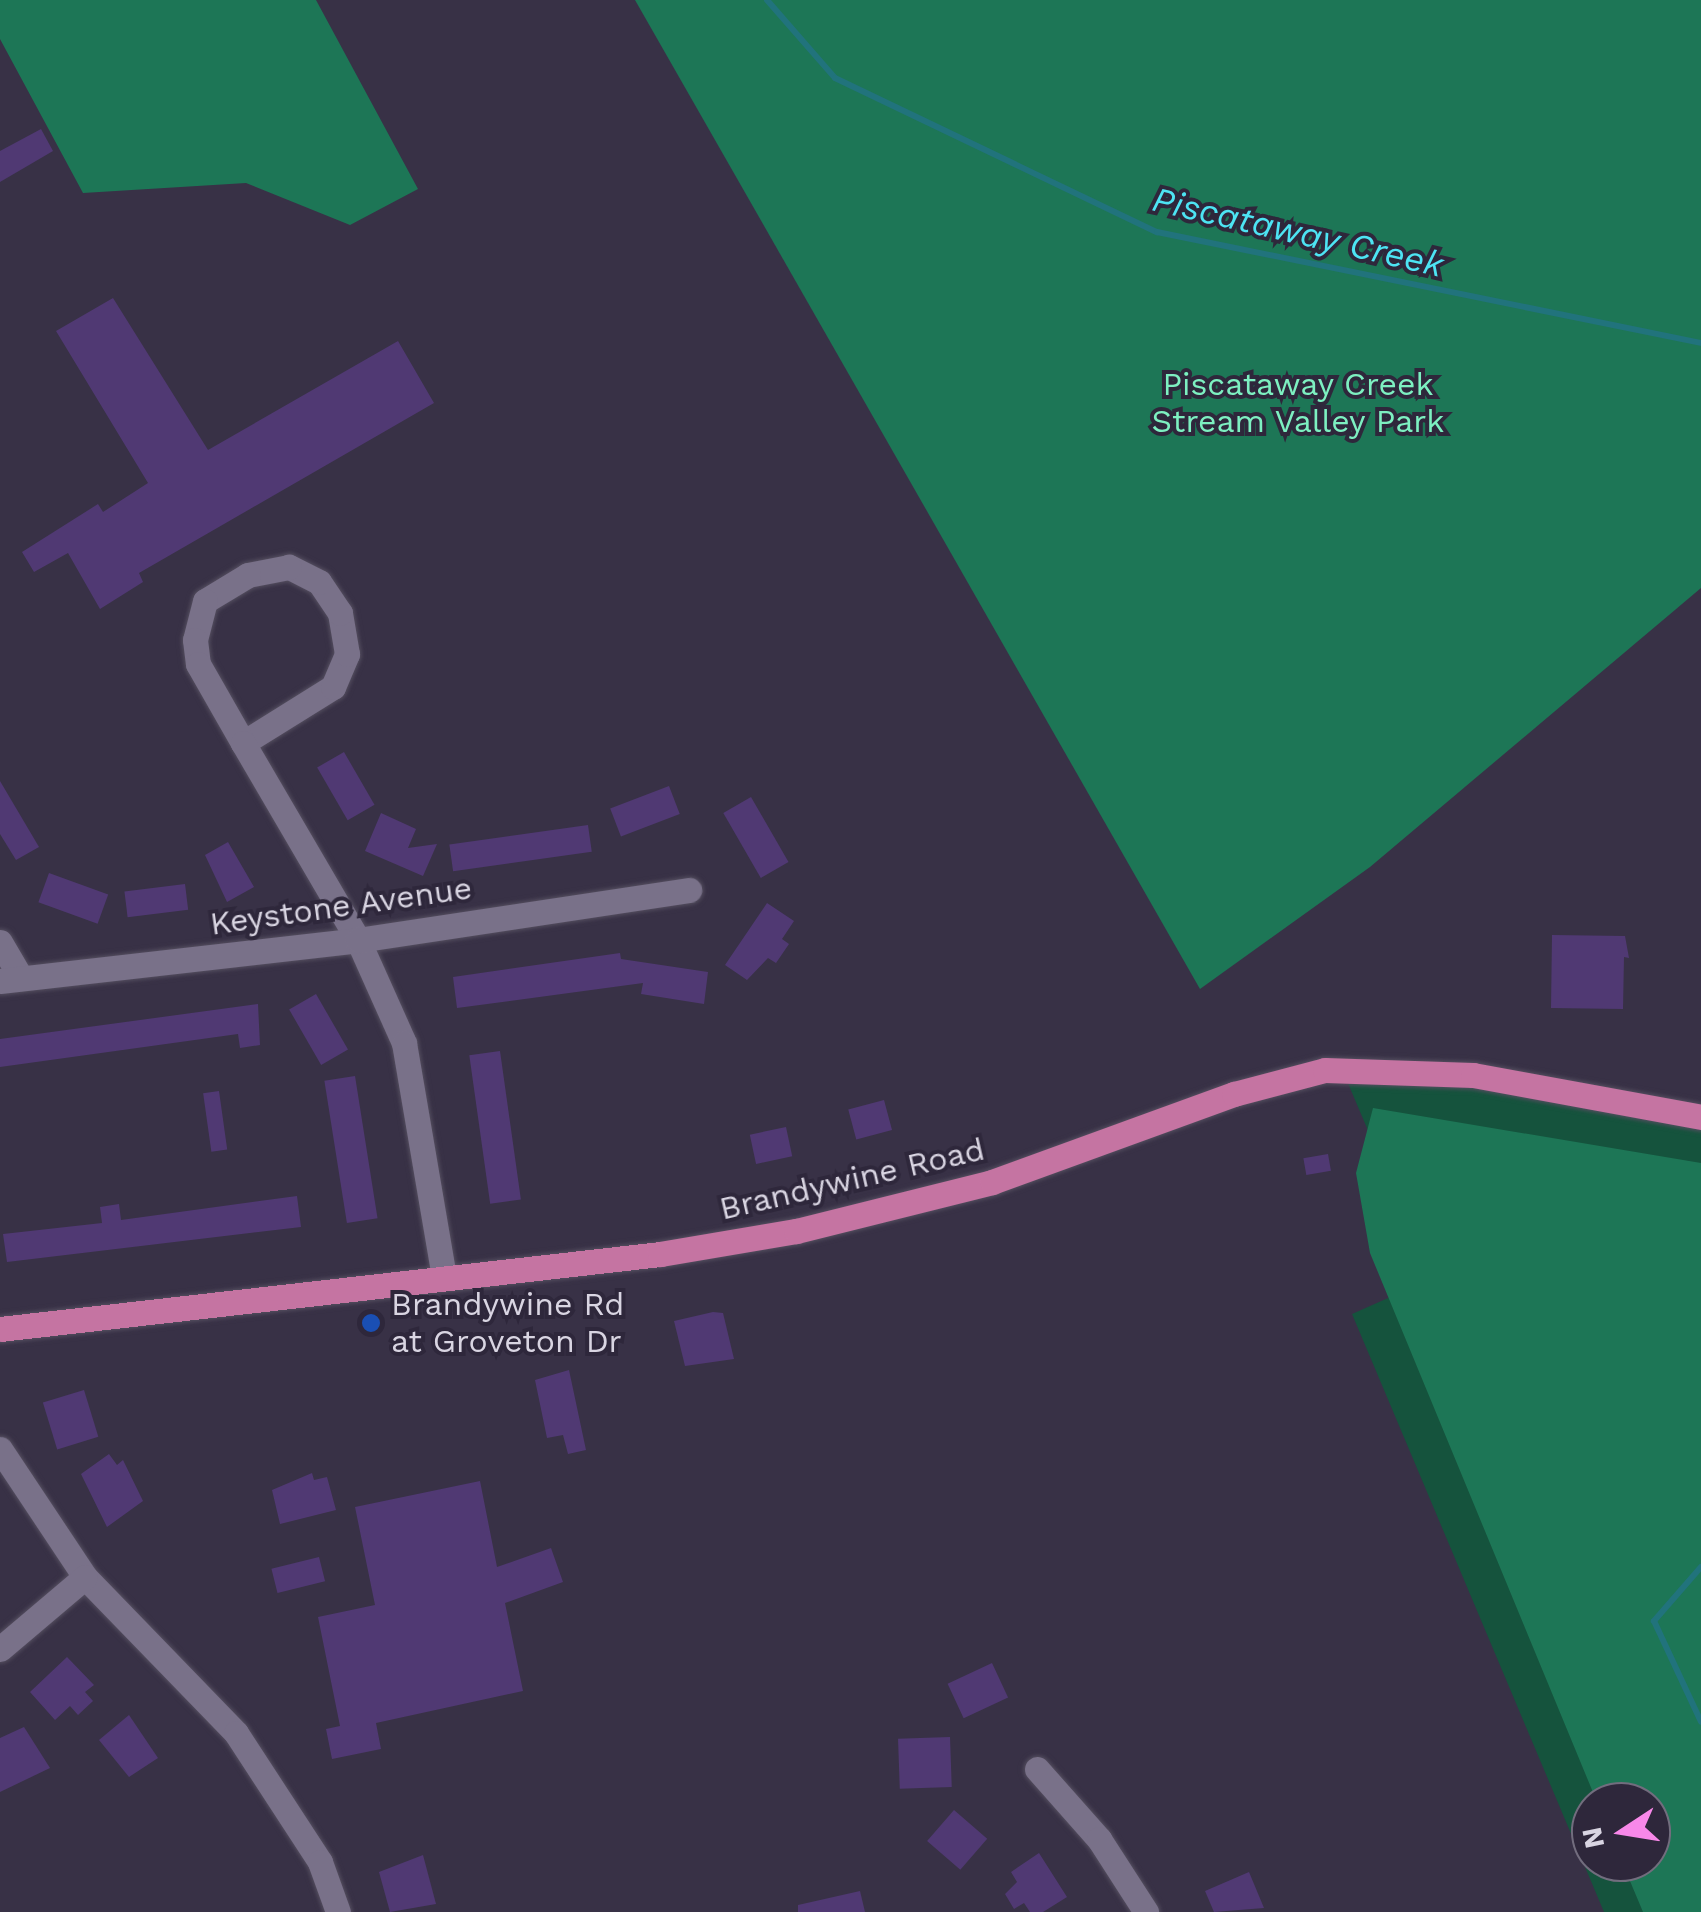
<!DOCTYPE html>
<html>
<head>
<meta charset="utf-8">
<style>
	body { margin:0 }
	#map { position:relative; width:1701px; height:1912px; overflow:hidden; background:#383146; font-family:"Work Sans",sans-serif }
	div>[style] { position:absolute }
	.green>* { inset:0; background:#15533d }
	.forest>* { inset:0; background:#1d7656 }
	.stream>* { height:6px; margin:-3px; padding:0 3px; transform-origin:3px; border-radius:3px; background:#21737c }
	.building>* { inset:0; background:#503973; transform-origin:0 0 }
	.roads { filter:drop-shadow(0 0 2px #544e5f) drop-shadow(0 0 2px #544e5f) }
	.minor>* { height:25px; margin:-12.5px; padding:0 12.5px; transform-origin:12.5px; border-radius:12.5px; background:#797189 }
	.major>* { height:25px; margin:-12.5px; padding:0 12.5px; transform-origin:12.5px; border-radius:12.5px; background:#c574a2 }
	.dots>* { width:28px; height:28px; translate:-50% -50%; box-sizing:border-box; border:5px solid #2e273b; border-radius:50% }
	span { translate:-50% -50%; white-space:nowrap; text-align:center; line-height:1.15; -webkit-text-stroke:8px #2e273b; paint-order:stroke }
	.park-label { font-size:32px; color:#7df0c1 }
	.street-label { font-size:32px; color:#d9d5e2 }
	.poi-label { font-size:32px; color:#d9d5e2 }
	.left { translate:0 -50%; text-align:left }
	.water-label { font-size:35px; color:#4de4f3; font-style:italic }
	.north { position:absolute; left:1571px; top:1782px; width:100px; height:100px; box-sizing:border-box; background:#2e273b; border:2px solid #726d7e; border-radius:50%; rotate:258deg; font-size:28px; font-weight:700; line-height:40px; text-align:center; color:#d9d5e2 }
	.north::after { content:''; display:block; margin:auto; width:35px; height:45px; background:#f888e9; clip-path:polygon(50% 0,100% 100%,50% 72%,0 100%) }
</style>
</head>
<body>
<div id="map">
	<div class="green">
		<div style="clip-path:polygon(evenodd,1426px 1079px,1701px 1128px,1701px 1912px,1604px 1912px,1352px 1314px,1431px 1279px,1347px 1081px,1426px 1079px,1591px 1802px,1651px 1802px,1651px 1862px,1591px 1862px,1591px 1802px)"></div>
	</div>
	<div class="forest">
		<div style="clip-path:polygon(0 0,316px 0,418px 189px,350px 225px,246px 183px,83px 193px,0 39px)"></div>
		<div style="clip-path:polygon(635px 0,1701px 0,1701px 588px,1370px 867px,1200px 989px)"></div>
		<div style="clip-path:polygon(1373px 1108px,1701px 1163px,1701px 1912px,1643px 1912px,1622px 1862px,1651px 1862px,1651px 1802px,1597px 1802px,1370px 1253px,1356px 1173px)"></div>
	</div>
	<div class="stream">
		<div style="left:767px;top:0;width:103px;rotate:48.9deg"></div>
		<div style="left:835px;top:78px;width:357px;rotate:25.6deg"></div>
		<div style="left:1157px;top:232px;width:555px;rotate:11.53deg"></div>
		<div style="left:1701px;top:1567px;width:72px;rotate:131deg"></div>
		<div style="left:1654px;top:1621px;width:111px;rotate:65deg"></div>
	</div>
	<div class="building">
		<div style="clip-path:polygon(41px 129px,53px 151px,0 182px,0 151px)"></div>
		<div style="clip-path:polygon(113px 298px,208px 450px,398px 341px,434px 403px,139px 573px,143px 582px,100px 609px,68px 553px,34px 572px,22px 552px,98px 504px,103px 512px,148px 483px,56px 331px)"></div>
		<div style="left:344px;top:752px;width:61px;height:31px;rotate:60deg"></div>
		<div style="clip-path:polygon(0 781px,39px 847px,16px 860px,0 834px)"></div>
		<div style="left:669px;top:786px;width:30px;height:63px;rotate:69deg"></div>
		<div style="left:751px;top:797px;width:75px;height:32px;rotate:60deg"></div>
		<div style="clip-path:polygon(381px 813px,416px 829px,408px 848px,437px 844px,423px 876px,365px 851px)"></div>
		<div style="left:588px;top:825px;width:27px;height:140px;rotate:82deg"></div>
		<div style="clip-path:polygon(228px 842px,254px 887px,227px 902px,205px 855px)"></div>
		<div style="left:49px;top:873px;width:63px;height:31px;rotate:20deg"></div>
		<div style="left:185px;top:884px;width:26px;height:61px;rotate:83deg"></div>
		<div style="clip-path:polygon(767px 903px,794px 921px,782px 939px,789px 944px,776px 963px,768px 958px,747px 980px,725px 965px)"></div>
		<div style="clip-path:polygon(1552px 935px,1625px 936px,1629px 958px,1624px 957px,1623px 1009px,1551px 1008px)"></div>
		<div style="clip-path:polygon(620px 953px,621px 959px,708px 972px,704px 1004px,641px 994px,643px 983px,457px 1008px,453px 977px)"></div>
		<div style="left:316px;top:994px;width:64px;height:31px;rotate:60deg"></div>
		<div style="clip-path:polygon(258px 1004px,260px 1045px,240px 1048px,238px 1034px,0 1067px,0 1039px)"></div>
		<div style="left:500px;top:1051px;width:150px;height:31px;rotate:82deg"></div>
		<div style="left:355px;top:1076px;width:144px;height:31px;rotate:81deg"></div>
		<div style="left:219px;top:1091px;width:59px;height:16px;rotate:82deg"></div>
		<div style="left:884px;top:1100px;width:31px;height:37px;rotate:75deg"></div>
		<div style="left:786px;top:1127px;width:30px;height:37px;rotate:78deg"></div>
		<div style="left:1328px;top:1154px;width:17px;height:25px;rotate:80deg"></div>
		<div style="clip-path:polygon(297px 1196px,301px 1227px,7px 1262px,3px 1234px,102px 1223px,100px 1207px,119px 1204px,121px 1220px)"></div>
		<div style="clip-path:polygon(713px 1312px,723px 1313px,734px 1359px,685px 1366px,674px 1321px)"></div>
		<div style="clip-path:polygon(569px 1370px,586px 1450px,568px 1454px,563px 1435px,547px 1438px,535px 1380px)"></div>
		<div style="left:84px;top:1390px;width:49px;height:43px;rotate:73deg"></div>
		<div style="clip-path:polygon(109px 1454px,117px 1465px,123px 1460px,143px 1501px,107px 1527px,81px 1474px)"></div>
		<div style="clip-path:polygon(312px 1473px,314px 1480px,327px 1477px,336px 1510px,280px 1524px,272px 1490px)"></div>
		<div style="clip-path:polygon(480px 1481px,497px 1567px,551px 1548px,563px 1582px,505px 1603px,523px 1691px,376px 1723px,381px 1749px,332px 1759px,326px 1729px,340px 1726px,318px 1617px,375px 1605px,355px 1507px)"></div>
		<div style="left:319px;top:1557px;width:25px;height:49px;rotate:76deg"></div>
		<div style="clip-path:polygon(67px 1657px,94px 1685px,85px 1692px,93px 1701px,78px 1715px,70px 1706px,55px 1720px,30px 1692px)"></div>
		<div style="left:992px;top:1663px;width:38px;height:49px;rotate:65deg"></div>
		<div style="clip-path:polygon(129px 1715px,158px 1758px,129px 1777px,99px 1740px)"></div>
		<div style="clip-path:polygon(24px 1727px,50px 1768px,0 1792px,0 1738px)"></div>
		<div style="left:950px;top:1737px;width:50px;height:52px;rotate:88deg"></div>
		<div style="left:954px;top:1810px;width:44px;height:41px;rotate:41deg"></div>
		<div style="clip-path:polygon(1039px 1853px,1067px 1897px,1043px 1912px,1030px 1912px,1024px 1903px,1014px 1909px,1005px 1894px,1017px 1882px,1011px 1872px)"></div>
		<div style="clip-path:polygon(423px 1855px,436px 1904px,390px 1912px,379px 1872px)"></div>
		<div style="clip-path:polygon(1249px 1872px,1264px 1908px,1214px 1912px,1205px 1891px)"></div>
		<div style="clip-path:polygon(860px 1891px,865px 1912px,798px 1912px,798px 1905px)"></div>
	</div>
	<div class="roads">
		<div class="minor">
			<div style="left:243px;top:743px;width:106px;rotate:-31.9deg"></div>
			<div style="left:333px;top:687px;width:36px;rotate:-67deg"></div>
			<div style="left:347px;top:654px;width:42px;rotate:-99.7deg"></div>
			<div style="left:340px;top:613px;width:37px;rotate:-124deg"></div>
			<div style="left:319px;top:582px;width:34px;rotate:-153deg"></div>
			<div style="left:289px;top:567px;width:42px;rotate:169deg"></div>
			<div style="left:248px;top:575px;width:50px;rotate:148.8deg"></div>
			<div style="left:205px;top:601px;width:40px;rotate:104.4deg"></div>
			<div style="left:195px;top:640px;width:24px;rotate:83deg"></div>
			<div style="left:198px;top:664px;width:91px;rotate:60.3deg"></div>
			<div style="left:243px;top:743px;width:228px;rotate:59.7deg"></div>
			<div style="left:358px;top:940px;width:113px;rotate:65.9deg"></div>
			<div style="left:404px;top:1043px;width:237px;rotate:80.3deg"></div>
			<div style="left:0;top:942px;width:42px;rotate:59.7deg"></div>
			<div style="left:0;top:981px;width:360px;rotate:-6.5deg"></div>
			<div style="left:358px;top:940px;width:335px;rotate:-8.6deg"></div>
			<div style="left:0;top:1449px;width:154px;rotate:56.4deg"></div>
			<div style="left:85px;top:1577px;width:217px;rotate:45.9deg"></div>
			<div style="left:236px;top:1733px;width:154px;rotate:56.9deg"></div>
			<div style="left:320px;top:1862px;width:53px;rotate:70.2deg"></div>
			<div style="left:0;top:1649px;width:111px;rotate:-40.3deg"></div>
			<div style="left:1037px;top:1769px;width:94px;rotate:48.5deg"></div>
			<div style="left:1099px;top:1839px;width:87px;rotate:57.2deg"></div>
		</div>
		<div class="major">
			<div style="left:0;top:1329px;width:664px;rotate:-6.48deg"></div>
			<div style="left:660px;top:1254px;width:138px;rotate:-9.6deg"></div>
			<div style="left:796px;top:1231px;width:202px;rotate:-14deg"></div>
			<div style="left:992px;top:1182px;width:258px;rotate:-20deg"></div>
			<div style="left:1234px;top:1094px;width:94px;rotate:-14.8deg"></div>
			<div style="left:1325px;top:1070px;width:148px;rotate:1.9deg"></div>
			<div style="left:1473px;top:1075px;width:232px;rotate:10.4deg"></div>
		</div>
	</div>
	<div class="dots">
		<div style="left:371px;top:1323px;background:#1a4fb4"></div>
	</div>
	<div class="park-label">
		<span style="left:1298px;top:403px">Piscataway Creek<br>Stream Valley Park</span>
	</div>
	<div class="street-label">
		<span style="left:341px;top:906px;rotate:-8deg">Keystone Avenue</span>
		<span style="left:852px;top:1179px;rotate:-13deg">Brandywine Road</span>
	</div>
	<div class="poi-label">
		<span class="left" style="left:391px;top:1323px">Brandywine Rd<br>at Groveton Dr</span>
	</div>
	<div class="water-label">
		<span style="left:1298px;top:232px;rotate:13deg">Piscataway Creek</span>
	</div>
	<div class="north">N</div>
</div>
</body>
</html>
